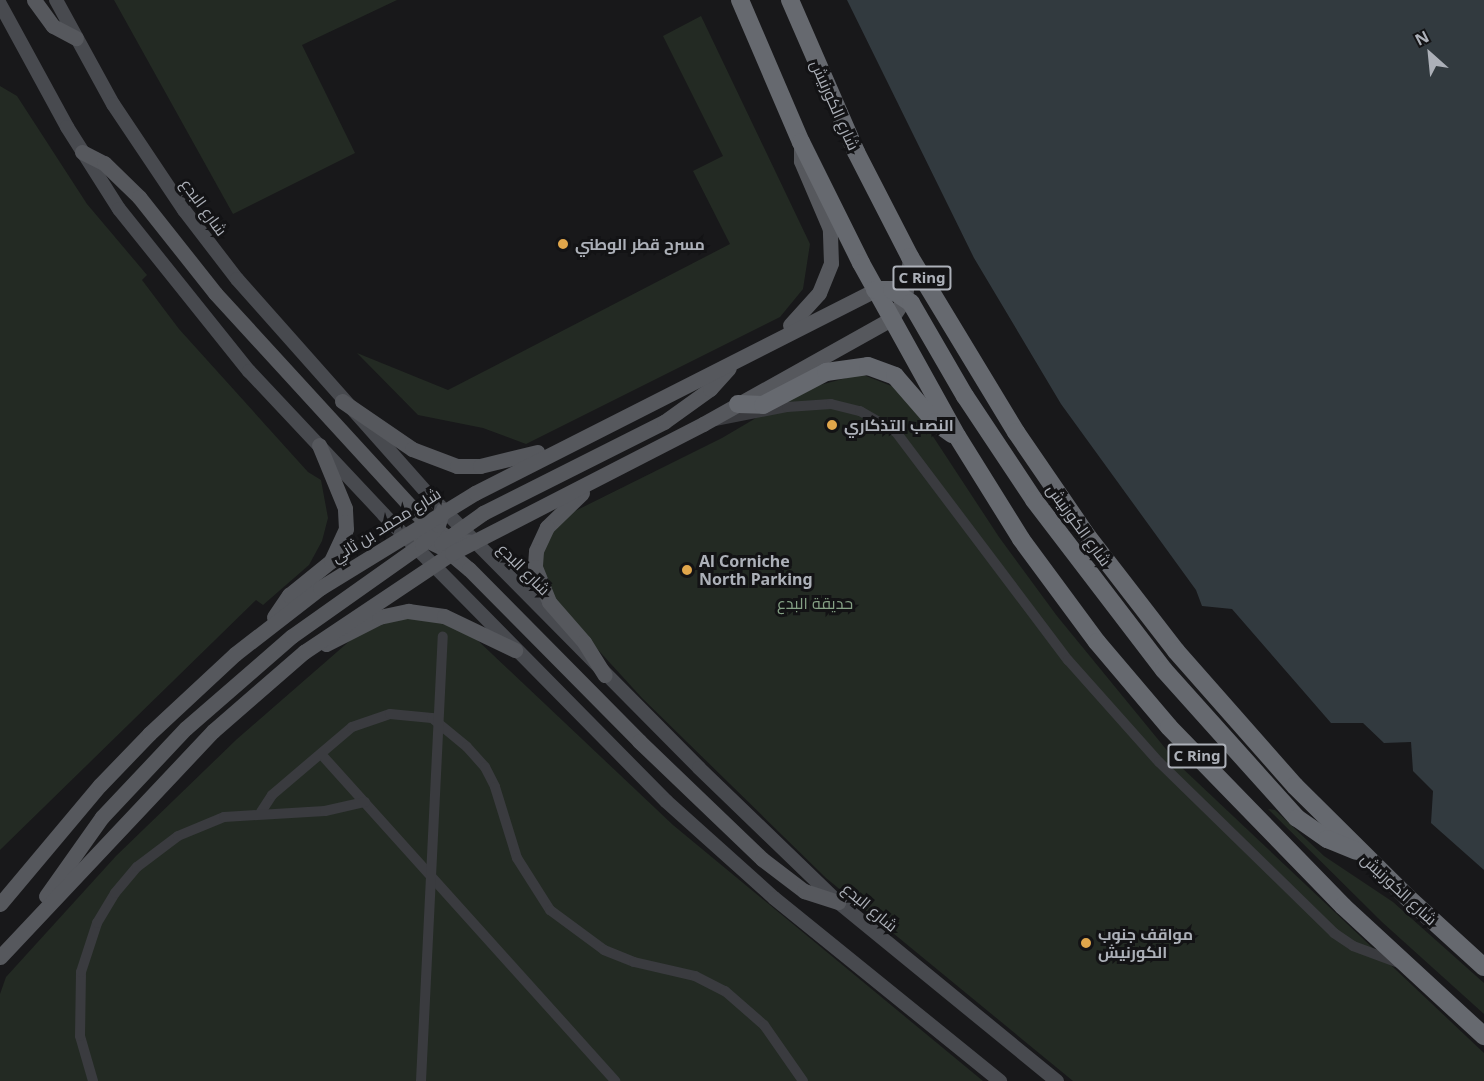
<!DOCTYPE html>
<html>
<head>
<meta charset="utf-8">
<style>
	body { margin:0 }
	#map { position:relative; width:1484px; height:1081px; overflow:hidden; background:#18181a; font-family:"Noto Sans",Cairo,sans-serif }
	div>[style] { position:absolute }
	.green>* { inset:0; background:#232a23 }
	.water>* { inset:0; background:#323a3f }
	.street>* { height:10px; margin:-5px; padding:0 5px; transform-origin:5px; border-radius:5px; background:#3a3b3f }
	.secondary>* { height:14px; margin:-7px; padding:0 7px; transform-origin:7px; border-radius:7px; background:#484a4f }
	.primary>* { height:15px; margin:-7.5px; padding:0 7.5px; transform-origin:7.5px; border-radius:7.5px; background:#56585d }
	.highway>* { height:18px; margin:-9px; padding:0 9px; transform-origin:9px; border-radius:9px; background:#66696f }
	.dots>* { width:16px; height:16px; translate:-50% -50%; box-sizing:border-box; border:3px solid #131315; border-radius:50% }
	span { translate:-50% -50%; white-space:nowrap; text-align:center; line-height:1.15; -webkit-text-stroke:6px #131315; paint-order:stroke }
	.shield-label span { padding:2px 4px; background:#131315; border:2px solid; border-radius:4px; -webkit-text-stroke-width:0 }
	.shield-label { font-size:15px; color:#acb0b8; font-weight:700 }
	.street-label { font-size:16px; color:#acb0b8 }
	.poi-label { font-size:16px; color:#acb0b8; font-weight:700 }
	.left { translate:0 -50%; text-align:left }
	.park-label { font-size:16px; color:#85a185 }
	.north { position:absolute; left:1400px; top:24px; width:60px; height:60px; -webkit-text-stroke:4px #131315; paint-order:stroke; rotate:333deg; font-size:16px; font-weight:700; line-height:24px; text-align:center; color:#acb0b8 }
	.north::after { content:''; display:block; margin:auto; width:21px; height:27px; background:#acb0b8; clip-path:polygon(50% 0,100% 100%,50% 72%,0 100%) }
</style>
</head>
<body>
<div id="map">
	<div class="green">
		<div style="clip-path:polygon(114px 0,397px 0,302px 45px,355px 153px,233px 214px)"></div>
		<div style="clip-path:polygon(701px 16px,810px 244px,803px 289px,780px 317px,526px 444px,483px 428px,418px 415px,357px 353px,448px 390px,730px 244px,693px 171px,723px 156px,663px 36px)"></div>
		<div style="clip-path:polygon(0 86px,17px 96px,87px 204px,147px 275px,142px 280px,179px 329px,308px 472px,321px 480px,328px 518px,322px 541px,309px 565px,263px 605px,256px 600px,0 850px)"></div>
		<div style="clip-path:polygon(861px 374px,894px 387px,915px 409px,999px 537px,1057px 616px,1179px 765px,1484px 1053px,1484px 1081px,1073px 1081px,826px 878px,642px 698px,558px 606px,541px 574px,544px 542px,563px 517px,722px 438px,805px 389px)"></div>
		<div style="clip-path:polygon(399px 617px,437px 619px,472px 635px,673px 825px,983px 1081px,0 1081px,0 994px,6px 977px,116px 856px,237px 739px,353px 638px)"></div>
		<div style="clip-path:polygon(1268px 809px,1275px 810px,1324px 856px,1393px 902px,1484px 983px,1484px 1014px,1382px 922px)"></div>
	</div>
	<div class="water">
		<div style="clip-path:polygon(847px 0,1484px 0,1484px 870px,1431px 823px,1433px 791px,1413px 771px,1411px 742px,1384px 743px,1363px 723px,1331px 723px,1232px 609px,1202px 606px,1196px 590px,1061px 404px,974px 258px)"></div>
	</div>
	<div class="street">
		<div style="left:715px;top:421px;width:73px;rotate:-11deg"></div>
		<div style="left:787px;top:407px;width:44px;rotate:-3.9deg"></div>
		<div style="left:831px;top:404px;width:30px;rotate:14deg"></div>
		<div style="left:860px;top:411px;width:42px;rotate:30.3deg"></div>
		<div style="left:896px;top:432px;width:286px;rotate:53deg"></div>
		<div style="left:1068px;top:660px;width:137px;rotate:48.3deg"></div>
		<div style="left:1159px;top:762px;width:245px;rotate:44.3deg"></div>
		<div style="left:1334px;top:933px;width:23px;rotate:34deg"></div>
		<div style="left:1353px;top:946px;width:49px;rotate:20.3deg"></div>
		<div style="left:321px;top:754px;width:440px;rotate:48deg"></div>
		<div style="left:261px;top:812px;width:20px;rotate:-57deg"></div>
		<div style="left:272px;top:795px;width:105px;rotate:-40.4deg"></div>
		<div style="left:352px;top:727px;width:40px;rotate:-18.9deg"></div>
		<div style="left:390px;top:714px;width:42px;rotate:5.4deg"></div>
		<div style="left:432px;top:718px;width:45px;rotate:39.6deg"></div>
		<div style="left:467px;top:747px;width:27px;rotate:48deg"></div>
		<div style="left:485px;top:767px;width:22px;rotate:63deg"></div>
		<div style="left:495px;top:787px;width:74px;rotate:72.8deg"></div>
		<div style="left:517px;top:858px;width:62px;rotate:57.6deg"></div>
		<div style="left:550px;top:910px;width:67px;rotate:36.5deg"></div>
		<div style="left:604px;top:950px;width:32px;rotate:22deg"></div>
		<div style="left:634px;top:962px;width:63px;rotate:12.9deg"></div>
		<div style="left:695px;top:976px;width:34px;rotate:27deg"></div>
		<div style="left:725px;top:991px;width:52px;rotate:41.1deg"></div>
		<div style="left:764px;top:1025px;width:68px;rotate:55.1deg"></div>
		<div style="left:93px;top:1081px;width:47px;rotate:-106.1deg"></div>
		<div style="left:80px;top:1036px;width:64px;rotate:-89.1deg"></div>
		<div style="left:81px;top:972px;width:52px;rotate:-71.9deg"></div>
		<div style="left:97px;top:923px;width:35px;rotate:-59deg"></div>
		<div style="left:115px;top:893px;width:34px;rotate:-50deg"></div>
		<div style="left:137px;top:867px;width:51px;rotate:-37.1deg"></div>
		<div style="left:178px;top:836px;width:50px;rotate:-22.4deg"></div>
		<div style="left:224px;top:817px;width:101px;rotate:-3.4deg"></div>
		<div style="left:325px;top:811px;width:41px;rotate:-12.7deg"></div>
		<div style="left:421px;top:1081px;width:445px;rotate:-87.2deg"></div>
	</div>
	<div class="secondary">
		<div style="left:56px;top:0;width:119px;rotate:61.3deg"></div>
		<div style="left:113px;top:104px;width:128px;rotate:56.2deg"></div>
		<div style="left:184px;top:210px;width:87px;rotate:52.5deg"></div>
		<div style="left:237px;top:279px;width:289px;rotate:48.4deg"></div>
		<div style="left:429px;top:495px;width:384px;rotate:45.3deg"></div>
		<div style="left:699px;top:768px;width:193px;rotate:44deg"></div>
		<div style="left:838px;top:902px;width:283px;rotate:39.3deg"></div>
		<div style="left:0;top:4px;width:140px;rotate:61.4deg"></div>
		<div style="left:67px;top:127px;width:97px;rotate:57.6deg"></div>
		<div style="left:119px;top:209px;width:208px;rotate:51.3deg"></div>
		<div style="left:249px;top:371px;width:197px;rotate:46.8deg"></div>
		<div style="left:384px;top:515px;width:402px;rotate:45.4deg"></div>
		<div style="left:666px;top:801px;width:145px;rotate:41.9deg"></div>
		<div style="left:774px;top:898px;width:291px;rotate:39deg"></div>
	</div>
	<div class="primary">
		<div style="left:34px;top:0;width:32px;rotate:54deg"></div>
		<div style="left:53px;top:26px;width:26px;rotate:28deg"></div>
		<div style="left:82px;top:152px;width:25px;rotate:27deg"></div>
		<div style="left:104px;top:163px;width:49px;rotate:44.2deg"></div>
		<div style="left:139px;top:197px;width:122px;rotate:51.6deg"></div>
		<div style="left:215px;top:293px;width:309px;rotate:47.5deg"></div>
		<div style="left:424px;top:521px;width:33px;rotate:35deg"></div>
		<div style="left:451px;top:540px;width:23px;rotate:5deg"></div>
		<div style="left:790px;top:325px;width:43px;rotate:-47.8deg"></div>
		<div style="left:819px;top:293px;width:32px;rotate:-68deg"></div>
		<div style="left:831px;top:263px;width:34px;rotate:-92deg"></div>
		<div style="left:830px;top:229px;width:74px;rotate:-113.1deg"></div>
		<div style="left:801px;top:161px;width:19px;rotate:-90deg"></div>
		<div style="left:342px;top:401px;width:85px;rotate:34.4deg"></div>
		<div style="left:412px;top:449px;width:48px;rotate:20.7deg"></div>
		<div style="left:457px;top:466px;width:23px"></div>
		<div style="left:480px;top:466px;width:59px;rotate:-13.8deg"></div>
		<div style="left:582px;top:493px;width:49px;rotate:135.8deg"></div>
		<div style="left:547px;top:527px;width:26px;rotate:115deg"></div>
		<div style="left:536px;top:551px;width:16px;rotate:94deg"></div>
		<div style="left:535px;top:567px;width:38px;rotate:68deg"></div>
		<div style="left:549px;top:602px;width:53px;rotate:48.8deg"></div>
		<div style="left:584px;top:642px;width:39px;rotate:58deg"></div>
		<div style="left:420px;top:537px;width:28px;rotate:26deg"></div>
		<div style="left:445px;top:549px;width:31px;rotate:40deg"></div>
		<div style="left:469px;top:569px;width:242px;rotate:45.3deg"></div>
		<div style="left:639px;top:741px;width:170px;rotate:43.8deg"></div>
		<div style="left:762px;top:859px;width:53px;rotate:37.3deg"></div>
		<div style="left:804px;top:891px;width:36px;rotate:18deg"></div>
		<div style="left:441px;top:543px;width:52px;rotate:-35.5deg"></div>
		<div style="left:483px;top:513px;width:203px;rotate:-26.7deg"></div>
		<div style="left:664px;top:422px;width:57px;rotate:-35.7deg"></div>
		<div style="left:710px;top:389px;width:28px;rotate:-48deg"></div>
		<div style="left:274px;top:617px;width:27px;rotate:-56deg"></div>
		<div style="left:289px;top:595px;width:54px;rotate:-39deg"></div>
		<div style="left:331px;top:561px;width:35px;rotate:-65deg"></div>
		<div style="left:346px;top:529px;width:21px;rotate:-93deg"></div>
		<div style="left:345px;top:508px;width:68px;rotate:-112.4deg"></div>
		<div style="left:326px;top:644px;width:59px;rotate:-27deg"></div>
		<div style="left:379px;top:617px;width:30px;rotate:-12deg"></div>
		<div style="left:408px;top:611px;width:36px;rotate:8deg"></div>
		<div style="left:444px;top:616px;width:79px;rotate:25.6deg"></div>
		<div style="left:46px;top:896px;width:97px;rotate:-54.7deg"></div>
		<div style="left:102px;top:817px;width:122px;rotate:-46.7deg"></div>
		<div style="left:186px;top:728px;width:140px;rotate:-41deg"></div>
		<div style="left:292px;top:636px;width:159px;rotate:-35.3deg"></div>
		<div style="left:422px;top:544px;width:25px;rotate:-50deg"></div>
		<div style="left:438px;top:525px;width:16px;rotate:-72deg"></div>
		<div style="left:0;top:904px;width:155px;rotate:-50deg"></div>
		<div style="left:100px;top:785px;width:71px;rotate:-46.1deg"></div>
		<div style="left:149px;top:734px;width:117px;rotate:-42.9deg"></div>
		<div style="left:235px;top:654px;width:108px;rotate:-37.8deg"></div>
		<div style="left:320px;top:588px;width:182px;rotate:-31.5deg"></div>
		<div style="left:475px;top:493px;width:449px;rotate:-26.9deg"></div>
		<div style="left:0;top:957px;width:311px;rotate:-46.7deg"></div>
		<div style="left:213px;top:731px;width:121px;rotate:-41deg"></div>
		<div style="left:304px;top:652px;width:178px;rotate:-33.8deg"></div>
		<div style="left:452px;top:553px;width:282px;rotate:-27.2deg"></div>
		<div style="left:703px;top:424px;width:215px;rotate:-29.2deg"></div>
		<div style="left:891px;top:319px;width:25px;rotate:-56deg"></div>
		<div style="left:905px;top:298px;width:41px;rotate:-83deg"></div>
	</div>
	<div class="highway">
		<div style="left:740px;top:0;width:155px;rotate:66.8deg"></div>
		<div style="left:801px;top:142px;width:135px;rotate:63.6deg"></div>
		<div style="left:861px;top:263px;width:198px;rotate:61deg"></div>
		<div style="left:957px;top:436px;width:121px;rotate:58.1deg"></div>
		<div style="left:1021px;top:539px;width:128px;rotate:53.6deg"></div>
		<div style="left:1097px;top:642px;width:111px;rotate:49.7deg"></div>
		<div style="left:1169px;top:727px;width:250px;rotate:45.8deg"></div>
		<div style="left:1343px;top:906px;width:192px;rotate:42.7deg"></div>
		<div style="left:790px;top:0;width:166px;rotate:66.5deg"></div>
		<div style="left:856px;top:152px;width:118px;rotate:62.8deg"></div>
		<div style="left:910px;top:257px;width:205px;rotate:58.8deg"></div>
		<div style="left:1016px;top:432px;width:127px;rotate:55.6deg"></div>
		<div style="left:1088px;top:537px;width:144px;rotate:52.3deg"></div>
		<div style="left:1176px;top:651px;width:180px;rotate:48.6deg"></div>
		<div style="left:1295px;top:786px;width:158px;rotate:44.7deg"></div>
		<div style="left:1407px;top:897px;width:104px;rotate:42.3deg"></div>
		<div style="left:875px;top:290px;width:17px"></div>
		<div style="left:892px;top:290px;width:23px;rotate:34deg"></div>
		<div style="left:911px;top:303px;width:108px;rotate:59.9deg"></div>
		<div style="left:965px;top:396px;width:125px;rotate:56.4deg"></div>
		<div style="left:1034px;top:500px;width:214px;rotate:52.6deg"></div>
		<div style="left:1164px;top:670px;width:199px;rotate:48.1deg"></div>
		<div style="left:1297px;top:818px;width:37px;rotate:35deg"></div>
		<div style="left:1327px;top:839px;width:31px;rotate:22deg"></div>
		<div style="left:738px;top:404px;width:25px;rotate:2deg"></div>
		<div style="left:763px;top:405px;width:71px;rotate:-27.6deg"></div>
		<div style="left:826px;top:372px;width:42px;rotate:-8.1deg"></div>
		<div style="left:868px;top:366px;width:29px;rotate:20deg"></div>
		<div style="left:895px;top:376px;width:61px;rotate:49deg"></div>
		<div style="left:935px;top:422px;width:21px;rotate:35deg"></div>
	</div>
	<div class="dots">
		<div style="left:563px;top:244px;background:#e0a64b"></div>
		<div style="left:832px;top:425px;background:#e0a64b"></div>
		<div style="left:687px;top:570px;background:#e0a64b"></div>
		<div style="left:1086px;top:943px;background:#e0a64b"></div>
	</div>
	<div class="shield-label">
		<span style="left:922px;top:278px">C Ring</span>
		<span style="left:1197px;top:756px">C Ring</span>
	</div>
	<div class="street-label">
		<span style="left:835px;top:105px;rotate:66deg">شارع الكورنيش</span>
		<span style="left:204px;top:207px;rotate:54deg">شارع البدع</span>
		<span style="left:386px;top:525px;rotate:-32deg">شارع محمد بن ثاني</span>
		<span style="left:1079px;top:525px;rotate:54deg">شارع الكورنيش</span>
		<span style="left:524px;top:569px;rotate:45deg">شارع البدع</span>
		<span style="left:1399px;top:889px;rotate:43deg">شارع الكورنيش</span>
		<span style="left:870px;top:907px;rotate:40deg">شارع البدع</span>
	</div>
	<div class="poi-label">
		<span class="left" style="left:575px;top:244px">مسرح قطر الوطني</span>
		<span class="left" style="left:844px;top:425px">النصب التذكاري</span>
		<span class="left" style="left:699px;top:570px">Al Corniche<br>North Parking</span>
		<span class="left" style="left:1098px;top:943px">مواقف جنوب<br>الكورنيش</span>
	</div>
	<div class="park-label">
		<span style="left:815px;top:603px">حديقة البدع</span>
	</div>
	<div class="north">N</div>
</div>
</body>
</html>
